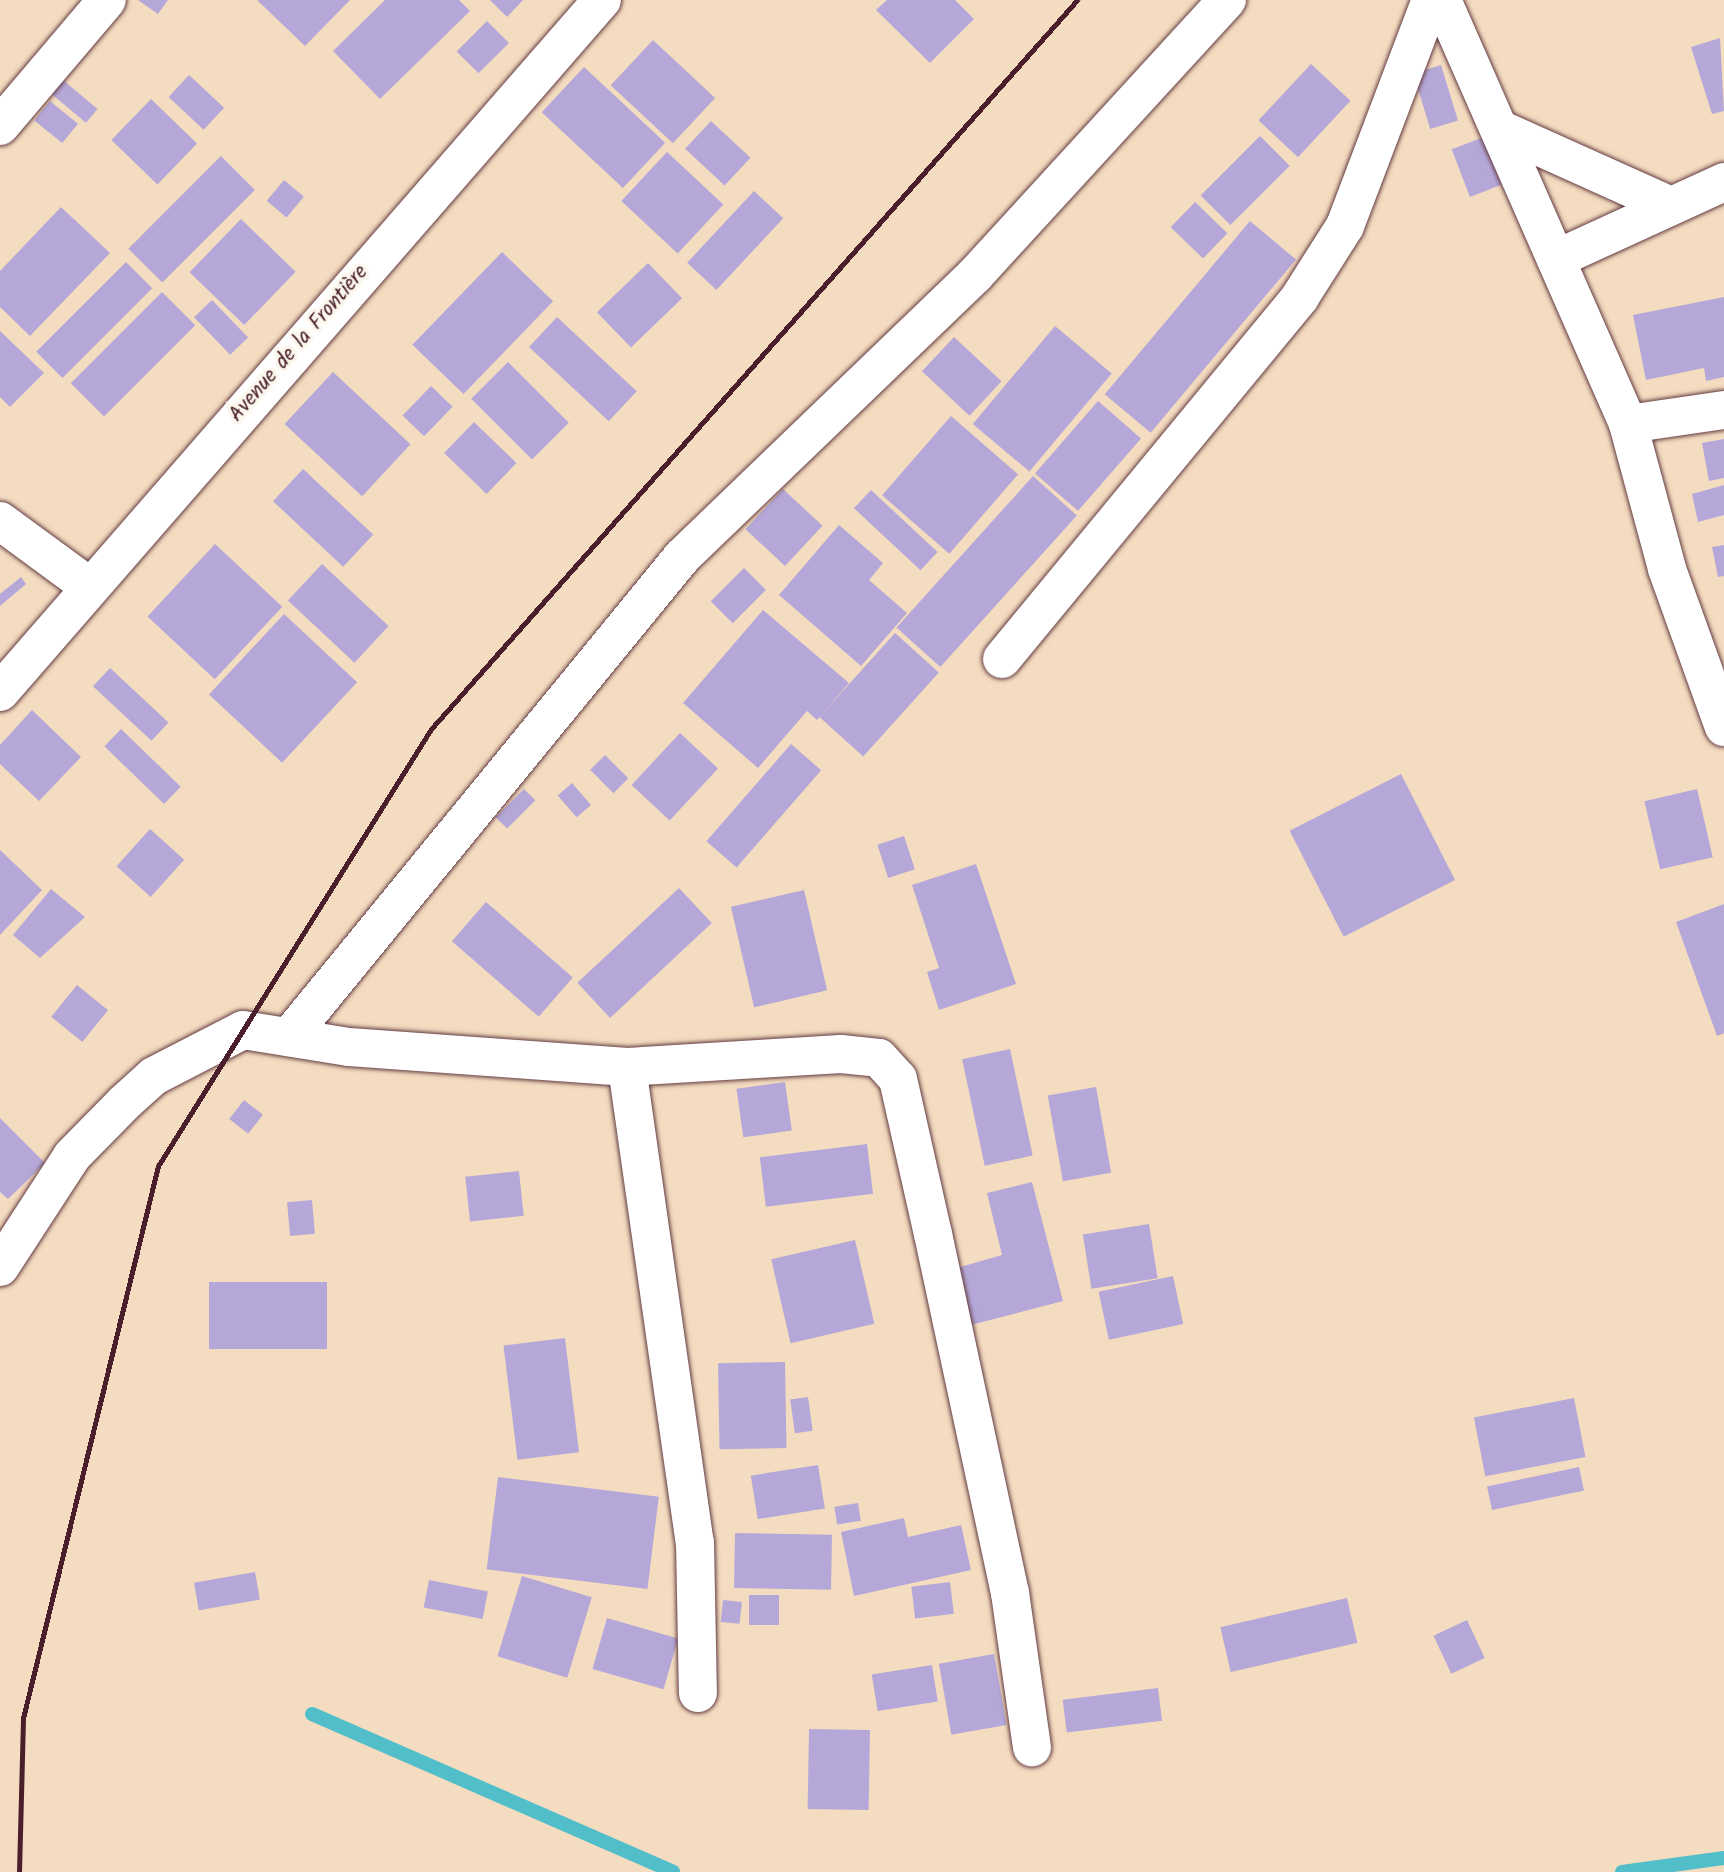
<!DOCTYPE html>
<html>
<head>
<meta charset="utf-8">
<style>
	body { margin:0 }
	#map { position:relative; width:1724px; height:1872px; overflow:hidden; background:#f4dcc0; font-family:Kalam,sans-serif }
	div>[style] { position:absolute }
	.stream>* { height:14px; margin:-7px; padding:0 7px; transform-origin:7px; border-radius:7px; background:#51beca }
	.building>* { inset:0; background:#b5a8d8; transform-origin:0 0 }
	.roads { filter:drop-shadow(0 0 2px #643b41) drop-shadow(0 0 2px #643b41) }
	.minor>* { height:38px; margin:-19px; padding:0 19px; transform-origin:19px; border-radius:19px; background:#fff }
	.rail>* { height:5px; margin:-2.5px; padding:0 2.5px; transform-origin:2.5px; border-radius:2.5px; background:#4a1f2b }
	span { translate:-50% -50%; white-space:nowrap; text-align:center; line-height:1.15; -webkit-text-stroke:7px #fbf7ec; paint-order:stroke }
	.street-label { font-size:21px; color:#4a1f2b }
</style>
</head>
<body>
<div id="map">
	<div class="stream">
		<div style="left:312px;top:1714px;width:394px;rotate:23.6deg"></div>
		<div style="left:1622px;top:1872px;width:103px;rotate:-7.8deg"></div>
	</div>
	<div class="building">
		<div style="clip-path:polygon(138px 0,168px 0,158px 14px)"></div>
		<div style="clip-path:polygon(257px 0,350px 0,305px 46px)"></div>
		<div style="clip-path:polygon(385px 0,459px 0,470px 11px,380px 99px,333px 51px)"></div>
		<div style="clip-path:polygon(490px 0,523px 0,507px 17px)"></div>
		<div style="clip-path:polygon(887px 0,955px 0,974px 19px,930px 63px,876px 10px)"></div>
		<div style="left:487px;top:21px;width:31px;height:43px;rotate:45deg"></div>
		<div style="clip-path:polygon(1720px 38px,1724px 111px,1712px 114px,1691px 47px)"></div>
		<div style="left:653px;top:40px;width:85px;height:62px;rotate:43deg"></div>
		<div style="left:1311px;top:64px;width:54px;height:77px;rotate:43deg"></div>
		<div style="left:1441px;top:65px;width:58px;height:29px;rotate:73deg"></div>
		<div style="left:584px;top:67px;width:111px;height:62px;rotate:43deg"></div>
		<div style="left:189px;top:75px;width:48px;height:30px;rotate:43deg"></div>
		<div style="left:63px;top:80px;width:45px;height:18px;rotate:40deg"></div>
		<div style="left:151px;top:99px;width:64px;height:57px;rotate:44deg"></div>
		<div style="left:50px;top:101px;width:36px;height:25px;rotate:39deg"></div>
		<div style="left:711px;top:121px;width:54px;height:38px;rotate:43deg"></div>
		<div style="left:1489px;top:135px;width:51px;height:40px;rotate:69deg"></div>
		<div style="left:1260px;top:136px;width:42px;height:84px;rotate:45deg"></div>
		<div style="left:667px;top:152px;width:77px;height:67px;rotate:43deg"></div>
		<div style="left:221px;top:156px;width:48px;height:131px;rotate:45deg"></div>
		<div style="left:284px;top:180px;width:26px;height:27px;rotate:40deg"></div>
		<div style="left:754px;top:191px;width:40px;height:98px;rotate:43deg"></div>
		<div style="left:1195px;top:202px;width:45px;height:35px;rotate:44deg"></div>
		<div style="clip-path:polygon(61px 207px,110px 253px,30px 336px,0 307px,0 271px)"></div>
		<div style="left:241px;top:219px;width:76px;height:74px;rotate:44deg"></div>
		<div style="left:1250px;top:221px;width:60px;height:226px;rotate:40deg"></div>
		<div style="left:502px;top:252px;width:71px;height:129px;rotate:44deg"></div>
		<div style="left:126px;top:262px;width:37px;height:127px;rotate:45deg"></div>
		<div style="left:648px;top:263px;width:49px;height:71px;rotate:46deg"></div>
		<div style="left:162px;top:292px;width:47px;height:129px;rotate:45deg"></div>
		<div style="clip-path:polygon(1724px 297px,1724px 377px,1706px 381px,1704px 368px,1646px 380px,1633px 315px)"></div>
		<div style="left:212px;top:300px;width:52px;height:25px;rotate:46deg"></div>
		<div style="left:557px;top:317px;width:109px;height:41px;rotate:43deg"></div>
		<div style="left:1055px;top:326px;width:74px;height:128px;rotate:40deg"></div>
		<div style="clip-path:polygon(0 331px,44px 373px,10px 407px,0 397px)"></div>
		<div style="left:954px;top:337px;width:65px;height:47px;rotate:43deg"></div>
		<div style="left:508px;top:362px;width:86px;height:52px;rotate:45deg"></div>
		<div style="left:333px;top:372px;width:106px;height:71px;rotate:43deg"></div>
		<div style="left:431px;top:386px;width:30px;height:41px;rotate:44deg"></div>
		<div style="left:1098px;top:401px;width:57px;height:96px;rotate:41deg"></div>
		<div style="left:951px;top:416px;width:89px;height:105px;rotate:41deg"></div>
		<div style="left:474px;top:422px;width:59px;height:43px;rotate:44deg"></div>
		<div style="clip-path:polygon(1724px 439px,1724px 478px,1709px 481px,1702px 443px)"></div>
		<div style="left:303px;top:469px;width:96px;height:44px;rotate:43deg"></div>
		<div style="left:1033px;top:476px;width:59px;height:204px;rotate:42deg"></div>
		<div style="clip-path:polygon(1724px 485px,1724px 515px,1698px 522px,1692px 494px)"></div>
		<div style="left:783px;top:489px;width:54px;height:55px;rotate:43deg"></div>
		<div style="left:871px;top:490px;width:91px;height:25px;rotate:43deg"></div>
		<div style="clip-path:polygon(839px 525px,883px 563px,869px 580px,907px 613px,861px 666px,779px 595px)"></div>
		<div style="left:215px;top:544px;width:92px;height:99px;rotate:43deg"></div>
		<div style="clip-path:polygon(1724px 545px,1724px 576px,1718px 577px,1712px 547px)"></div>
		<div style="left:322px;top:564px;width:91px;height:50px;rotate:43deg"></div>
		<div style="left:744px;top:568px;width:31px;height:47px;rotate:45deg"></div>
		<div style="clip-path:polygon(21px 577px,26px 584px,0 606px,0 594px)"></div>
		<div style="clip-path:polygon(763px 610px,849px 683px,817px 720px,807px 711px,758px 768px,683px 703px)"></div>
		<div style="left:284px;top:614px;width:100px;height:110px;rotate:43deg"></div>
		<div style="left:895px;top:633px;width:59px;height:113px;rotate:42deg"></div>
		<div style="left:110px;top:668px;width:80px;height:25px;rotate:43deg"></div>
		<div style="clip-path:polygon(32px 710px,81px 757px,39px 801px,0 764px,0 745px)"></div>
		<div style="left:121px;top:729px;width:83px;height:24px;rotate:44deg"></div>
		<div style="left:680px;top:733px;width:52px;height:71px;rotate:43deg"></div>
		<div style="left:791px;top:744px;width:40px;height:129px;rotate:41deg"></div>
		<div style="left:605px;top:755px;width:33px;height:21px;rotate:45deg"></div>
		<div style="left:1401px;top:774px;width:119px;height:125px;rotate:63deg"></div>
		<div style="left:572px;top:783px;width:29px;height:19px;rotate:49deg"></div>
		<div style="left:524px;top:789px;width:16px;height:40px;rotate:45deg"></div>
		<div style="left:1697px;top:789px;width:70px;height:54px;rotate:77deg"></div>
		<div style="left:150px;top:829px;width:46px;height:50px;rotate:42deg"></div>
		<div style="left:904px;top:836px;width:35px;height:28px;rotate:72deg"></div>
		<div style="clip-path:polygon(0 850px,42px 890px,0 935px)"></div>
		<div style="clip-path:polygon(976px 864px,1016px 984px,939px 1010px,927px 972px,939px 968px,912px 885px)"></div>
		<div style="left:679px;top:888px;width:48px;height:139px;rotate:47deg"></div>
		<div style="clip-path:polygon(51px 889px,85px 917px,40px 958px,13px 935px)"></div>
		<div style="left:804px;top:890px;width:103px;height:75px;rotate:77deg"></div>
		<div style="left:486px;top:902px;width:115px;height:52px;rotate:41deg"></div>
		<div style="clip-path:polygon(1724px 904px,1724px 1033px,1717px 1036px,1676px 922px)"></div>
		<div style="left:77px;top:985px;width:40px;height:41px;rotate:39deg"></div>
		<div style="left:1010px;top:1049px;width:109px;height:49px;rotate:78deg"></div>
		<div style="left:785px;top:1082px;width:49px;height:49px;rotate:82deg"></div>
		<div style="left:1096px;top:1087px;width:87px;height:49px;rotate:80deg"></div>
		<div style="left:244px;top:1100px;width:24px;height:24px;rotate:38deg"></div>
		<div style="clip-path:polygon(0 1118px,45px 1163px,8px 1199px,0 1192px)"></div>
		<div style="left:867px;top:1144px;width:50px;height:108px;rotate:83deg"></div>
		<div style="left:519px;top:1171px;width:45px;height:54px;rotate:84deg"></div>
		<div style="clip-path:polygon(1032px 1182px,1063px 1301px,971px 1325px,957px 1268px,1002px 1255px,987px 1193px)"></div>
		<div style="left:312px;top:1200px;width:34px;height:25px;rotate:85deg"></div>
		<div style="left:1149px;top:1224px;width:55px;height:67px;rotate:81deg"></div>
		<div style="left:855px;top:1240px;width:86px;height:86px;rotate:77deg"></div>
		<div style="left:1173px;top:1276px;width:49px;height:76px;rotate:78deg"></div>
		<div style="left:327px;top:1282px;width:67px;height:118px;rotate:90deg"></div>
		<div style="left:565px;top:1338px;width:115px;height:62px;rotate:83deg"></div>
		<div style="left:785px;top:1362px;width:86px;height:67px;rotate:89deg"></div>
		<div style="left:808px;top:1397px;width:34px;height:18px;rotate:82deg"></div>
		<div style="left:1574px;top:1398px;width:60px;height:102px;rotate:79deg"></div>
		<div style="left:818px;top:1465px;width:44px;height:68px;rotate:81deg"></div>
		<div style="left:1579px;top:1467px;width:24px;height:94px;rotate:78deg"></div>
		<div style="left:498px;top:1477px;width:162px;height:93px;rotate:7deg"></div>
		<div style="left:858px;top:1503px;width:18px;height:24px;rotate:81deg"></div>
		<div style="clip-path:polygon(904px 1518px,908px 1537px,961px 1525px,971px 1570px,854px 1596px,841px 1532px)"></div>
		<div style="left:735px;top:1533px;width:97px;height:55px;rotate:1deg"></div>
		<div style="left:255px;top:1572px;width:28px;height:62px;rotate:80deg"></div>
		<div style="left:522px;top:1576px;width:73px;height:84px;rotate:17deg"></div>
		<div style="left:429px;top:1580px;width:60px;height:28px;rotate:11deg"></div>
		<div style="left:950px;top:1582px;width:32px;height:39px;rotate:83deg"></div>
		<div style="left:749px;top:1595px;width:30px;height:30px"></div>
		<div style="left:1347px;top:1598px;width:46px;height:130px;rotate:77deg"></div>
		<div style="left:723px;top:1600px;width:19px;height:22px;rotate:6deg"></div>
		<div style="left:607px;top:1618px;width:74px;height:53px;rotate:16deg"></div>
		<div style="left:1467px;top:1620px;width:42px;height:37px;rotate:65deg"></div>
		<div style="left:994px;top:1654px;width:72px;height:56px;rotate:80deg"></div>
		<div style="left:932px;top:1665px;width:37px;height:61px;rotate:81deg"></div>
		<div style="left:1158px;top:1688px;width:33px;height:96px;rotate:83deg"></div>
		<div style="left:809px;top:1729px;width:61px;height:80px;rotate:1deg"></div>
	</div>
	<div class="roads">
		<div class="minor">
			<div style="left:1442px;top:0;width:463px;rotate:66.3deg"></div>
			<div style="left:1628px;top:424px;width:150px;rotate:74.9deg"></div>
			<div style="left:1667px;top:569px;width:168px;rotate:70.2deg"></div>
			<div style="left:0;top:126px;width:165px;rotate:-49.7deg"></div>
			<div style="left:1502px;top:130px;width:185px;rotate:24.2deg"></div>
			<div style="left:1556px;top:259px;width:185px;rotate:-24.6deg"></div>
			<div style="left:1628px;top:424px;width:97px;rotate:-8.3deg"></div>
			<div style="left:0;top:521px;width:108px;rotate:36.3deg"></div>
			<div style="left:1002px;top:659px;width:469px;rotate:-50.5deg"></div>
			<div style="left:1300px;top:297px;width:84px;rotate:-57.6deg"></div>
			<div style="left:1345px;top:226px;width:242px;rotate:-69.2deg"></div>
			<div style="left:0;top:692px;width:917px;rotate:-48.98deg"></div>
			<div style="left:289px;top:1037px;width:620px;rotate:-50.69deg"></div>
			<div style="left:682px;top:557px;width:407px;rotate:-43.9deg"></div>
			<div style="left:975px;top:275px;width:373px;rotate:-47.5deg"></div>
			<div style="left:627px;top:1067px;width:480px;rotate:81.9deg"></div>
			<div style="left:695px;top:1542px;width:151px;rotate:88.9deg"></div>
			<div style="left:0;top:1267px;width:132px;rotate:-57deg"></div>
			<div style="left:72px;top:1156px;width:74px;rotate:-45.5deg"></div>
			<div style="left:124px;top:1103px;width:40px;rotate:-42deg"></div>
			<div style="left:154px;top:1076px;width:100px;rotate:-27.3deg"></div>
			<div style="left:243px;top:1030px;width:107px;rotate:9.1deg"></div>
			<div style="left:349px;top:1047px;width:279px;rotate:4.1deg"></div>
			<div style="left:627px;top:1067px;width:214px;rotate:-3.5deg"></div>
			<div style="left:841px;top:1054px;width:38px;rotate:6deg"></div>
			<div style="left:879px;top:1058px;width:28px;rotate:48deg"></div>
			<div style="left:898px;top:1079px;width:159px;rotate:77.3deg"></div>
			<div style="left:933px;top:1234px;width:367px;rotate:77.9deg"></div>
			<div style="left:1010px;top:1593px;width:156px;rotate:81.9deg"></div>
		</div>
	</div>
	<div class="rail">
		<div style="left:19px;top:1872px;width:154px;rotate:-88.5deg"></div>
		<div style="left:23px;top:1718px;width:568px;rotate:-76.26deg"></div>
		<div style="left:158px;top:1166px;width:515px;rotate:-58.01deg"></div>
		<div style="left:431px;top:729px;width:974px;rotate:-48.45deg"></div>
	</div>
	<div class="street-label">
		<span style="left:299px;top:344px;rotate:-49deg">Avenue de la Frontière</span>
	</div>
</div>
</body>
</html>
